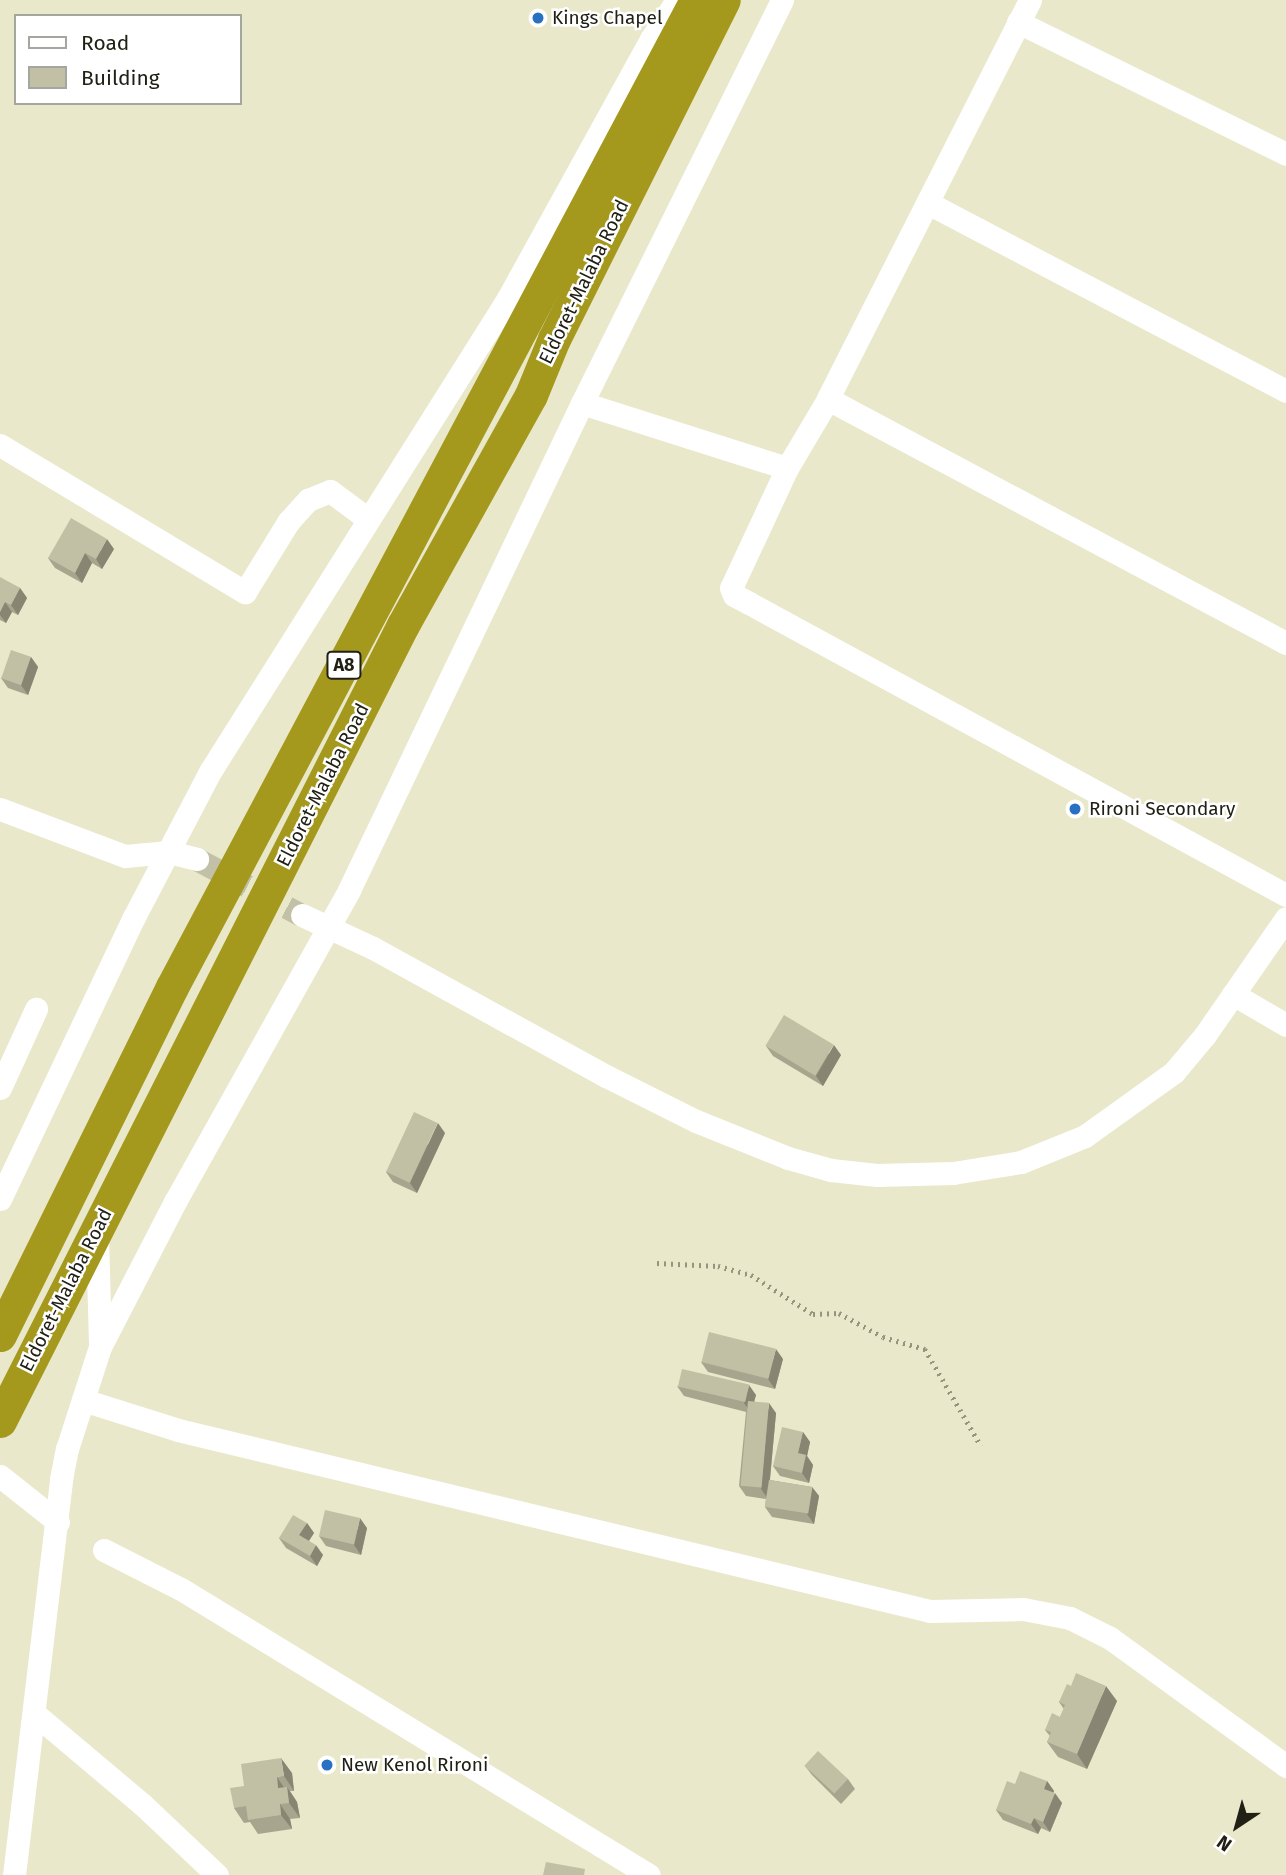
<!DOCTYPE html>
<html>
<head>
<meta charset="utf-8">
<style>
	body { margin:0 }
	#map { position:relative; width:1286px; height:1875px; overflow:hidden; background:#eae8ca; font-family:"Fira Sans",sans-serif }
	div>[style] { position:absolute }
	.minor-tunnel>* { height:23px; margin-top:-11.5px; transform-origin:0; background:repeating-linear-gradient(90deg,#c2c0a6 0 23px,transparent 0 34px) }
	.path>* { height:4.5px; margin-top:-2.25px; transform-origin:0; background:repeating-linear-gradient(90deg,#95947e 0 2px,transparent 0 7px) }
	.minor>* { height:23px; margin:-11.5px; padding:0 11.5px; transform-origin:11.5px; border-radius:11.5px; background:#fff }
	.highway>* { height:33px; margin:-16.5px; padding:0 16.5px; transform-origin:16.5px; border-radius:16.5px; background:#a4991d }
	.wall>* { inset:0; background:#a7a58d }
	.shaded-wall>* { inset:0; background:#888673 }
	.building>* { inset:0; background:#c2c0a4; transform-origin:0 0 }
	.dots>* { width:19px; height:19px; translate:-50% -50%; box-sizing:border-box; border:4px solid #fff; border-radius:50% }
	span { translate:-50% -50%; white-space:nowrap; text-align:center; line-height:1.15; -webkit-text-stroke:5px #fff; paint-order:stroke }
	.shield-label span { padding:2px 5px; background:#fff; border:2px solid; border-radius:5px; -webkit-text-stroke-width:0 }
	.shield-label { font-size:18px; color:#202015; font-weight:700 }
	.poi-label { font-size:19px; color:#202015 }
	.left { translate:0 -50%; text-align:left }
	.street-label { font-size:19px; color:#202015 }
	.legend { position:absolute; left:14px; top:14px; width:228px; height:91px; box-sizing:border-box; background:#fff; border:2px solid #a6a6a1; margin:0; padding:9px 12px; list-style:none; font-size:21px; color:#202015 }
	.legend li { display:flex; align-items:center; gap:14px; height:35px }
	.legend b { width:35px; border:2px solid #a6a6a1 }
	.north { position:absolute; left:1202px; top:1791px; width:70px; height:70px; -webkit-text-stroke:5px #fff; paint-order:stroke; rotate:216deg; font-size:19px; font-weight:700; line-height:28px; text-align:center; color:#202015 }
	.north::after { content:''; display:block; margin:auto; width:24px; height:32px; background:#202015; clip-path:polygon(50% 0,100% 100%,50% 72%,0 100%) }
</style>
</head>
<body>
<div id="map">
	<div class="minor-tunnel">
		<div style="left:197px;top:859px;width:119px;rotate:28.1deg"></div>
	</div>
	<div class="path">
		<div style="left:657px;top:1263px;width:61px;rotate:2.8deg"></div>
		<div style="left:718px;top:1266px;width:34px;rotate:15deg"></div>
		<div style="left:751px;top:1275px;width:73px;rotate:32.2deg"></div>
		<div style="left:813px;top:1314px;width:26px;rotate:-2deg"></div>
		<div style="left:839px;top:1313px;width:50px;rotate:28.6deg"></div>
		<div style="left:883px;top:1337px;width:44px;rotate:15.9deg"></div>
		<div style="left:925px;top:1349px;width:112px;rotate:60deg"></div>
	</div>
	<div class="minor">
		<div style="left:1030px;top:0;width:447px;rotate:116.9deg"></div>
		<div style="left:828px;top:399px;width:80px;rotate:120.7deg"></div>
		<div style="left:787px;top:468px;width:132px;rotate:115deg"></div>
		<div style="left:731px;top:588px;width:8px;rotate:67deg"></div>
		<div style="left:734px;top:595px;width:17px;rotate:28deg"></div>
		<div style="left:749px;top:603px;width:611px;rotate:28.54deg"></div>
		<div style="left:1018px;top:22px;width:299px;rotate:26.2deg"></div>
		<div style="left:928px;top:203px;width:404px;rotate:27.7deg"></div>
		<div style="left:828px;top:399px;width:519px;rotate:28.05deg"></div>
		<div style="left:582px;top:403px;width:215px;rotate:17.6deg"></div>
		<div style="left:0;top:445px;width:286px;rotate:31deg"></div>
		<div style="left:245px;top:592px;width:82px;rotate:-58.4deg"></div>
		<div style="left:288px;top:522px;width:30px;rotate:-48deg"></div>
		<div style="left:308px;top:500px;width:24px;rotate:-22deg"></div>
		<div style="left:330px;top:491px;width:47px;rotate:36.4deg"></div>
		<div style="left:0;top:809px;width:134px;rotate:20.6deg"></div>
		<div style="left:125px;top:856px;width:44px;rotate:-5.2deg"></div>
		<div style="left:169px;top:852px;width:29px;rotate:14deg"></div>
		<div style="left:302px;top:915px;width:78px;rotate:24.9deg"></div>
		<div style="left:373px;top:948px;width:266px;rotate:28.8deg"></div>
		<div style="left:606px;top:1076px;width:101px;rotate:26.6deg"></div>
		<div style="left:696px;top:1121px;width:99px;rotate:21.9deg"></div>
		<div style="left:788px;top:1158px;width:45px;rotate:15.6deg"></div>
		<div style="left:831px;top:1170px;width:46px;rotate:6.2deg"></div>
		<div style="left:877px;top:1175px;width:76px;rotate:-1.5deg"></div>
		<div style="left:953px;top:1173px;width:69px;rotate:-9.2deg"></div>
		<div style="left:1021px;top:1162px;width:69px;rotate:-22.1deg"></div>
		<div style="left:1085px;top:1136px;width:110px;rotate:-35.7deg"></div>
		<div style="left:1174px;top:1072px;width:48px;rotate:-50deg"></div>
		<div style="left:1205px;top:1035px;width:142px;rotate:-55.3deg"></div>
		<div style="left:1233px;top:994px;width:61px;rotate:30.3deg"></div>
		<div style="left:0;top:1088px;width:87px;rotate:-65.5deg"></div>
		<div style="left:0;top:1199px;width:312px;rotate:-64.6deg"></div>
		<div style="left:134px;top:917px;width:166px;rotate:-62.4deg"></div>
		<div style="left:211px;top:770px;width:555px;rotate:-57.8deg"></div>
		<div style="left:507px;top:300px;width:298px;rotate:-61.1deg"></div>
		<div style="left:651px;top:39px;width:47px;rotate:-56.3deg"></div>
		<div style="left:97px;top:1236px;width:106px;rotate:88.4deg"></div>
		<div style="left:83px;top:1400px;width:100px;rotate:17.5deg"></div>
		<div style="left:178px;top:1430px;width:773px;rotate:13.53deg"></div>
		<div style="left:930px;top:1611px;width:93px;rotate:-1.2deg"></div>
		<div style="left:1023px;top:1609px;width:48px;rotate:10.8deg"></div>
		<div style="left:1070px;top:1618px;width:45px;rotate:26.6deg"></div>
		<div style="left:1110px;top:1638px;width:218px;rotate:36deg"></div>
		<div style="left:0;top:1476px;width:74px;rotate:38.4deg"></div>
		<div style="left:104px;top:1550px;width:86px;rotate:26.9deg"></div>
		<div style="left:181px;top:1589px;width:548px;rotate:31.43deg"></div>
		<div style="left:35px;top:1714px;width:140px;rotate:40.1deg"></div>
		<div style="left:142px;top:1804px;width:103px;rotate:43.4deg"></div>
		<div style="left:14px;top:1875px;width:399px;rotate:-83.2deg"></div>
		<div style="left:61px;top:1479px;width:31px;rotate:-79deg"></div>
		<div style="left:67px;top:1449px;width:107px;rotate:-72.1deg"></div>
		<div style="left:100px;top:1347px;width:165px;rotate:-62.7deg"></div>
		<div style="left:176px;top:1200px;width:355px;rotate:-60.8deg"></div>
		<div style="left:349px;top:890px;width:540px;rotate:-64.43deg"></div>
		<div style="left:582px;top:403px;width:450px;rotate:-63.6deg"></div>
	</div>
	<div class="highway">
		<div style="left:0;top:1335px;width:388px;rotate:-63.7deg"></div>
		<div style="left:172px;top:987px;width:1117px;rotate:-62.04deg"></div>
		<div style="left:0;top:1421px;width:892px;rotate:-63.15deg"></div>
		<div style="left:403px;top:625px;width:263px;rotate:-60.9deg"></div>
		<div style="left:531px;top:395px;width:61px;rotate:-67.7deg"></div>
		<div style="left:554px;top:339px;width:379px;rotate:-63.4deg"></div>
	</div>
	<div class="wall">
		<div style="clip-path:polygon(114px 549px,102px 569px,92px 563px,82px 583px,55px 568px,48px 558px)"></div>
		<div style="clip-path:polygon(0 578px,20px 588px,27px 598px,18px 615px,12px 612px,6px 623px,0 620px)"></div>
		<div style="clip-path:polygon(31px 657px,38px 667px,28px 695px,8px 688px,1px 678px)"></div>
		<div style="clip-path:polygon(766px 1046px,841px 1055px,823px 1086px,773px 1056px)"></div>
		<div style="clip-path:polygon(445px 1133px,417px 1193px,393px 1182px,386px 1172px)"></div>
		<div style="clip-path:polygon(783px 1359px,775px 1389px,708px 1372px,701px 1362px)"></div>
		<div style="clip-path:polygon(677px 1386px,756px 1395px,754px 1401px,776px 1413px,770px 1480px,812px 1487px,819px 1496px,814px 1524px,772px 1517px,765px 1507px,766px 1499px,746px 1496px,739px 1486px,746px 1412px,684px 1396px)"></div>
		<div style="clip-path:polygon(803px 1432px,810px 1442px,807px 1456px,813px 1465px,809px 1483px,780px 1476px,773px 1466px)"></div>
		<div style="clip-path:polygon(307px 1523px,314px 1533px,309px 1541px,323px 1555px,317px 1566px,286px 1548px,279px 1538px)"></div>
		<div style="clip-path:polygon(367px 1528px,361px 1555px,326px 1546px,319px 1536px)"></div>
		<div style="clip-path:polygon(1071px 1686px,1117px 1701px,1087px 1769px,1058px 1757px,1047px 1742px,1050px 1736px,1045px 1730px,1060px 1717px,1064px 1709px,1059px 1702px)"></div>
		<div style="clip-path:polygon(805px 1766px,848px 1779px,855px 1789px,841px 1804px,812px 1775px)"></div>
		<div style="clip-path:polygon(292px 1773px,294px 1791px,290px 1791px,297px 1802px,300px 1818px,290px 1819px,292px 1829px,258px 1834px,250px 1822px,244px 1823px,234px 1808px,244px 1786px)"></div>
		<div style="clip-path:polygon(1047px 1781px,1054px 1791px,1053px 1793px,1062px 1803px,1050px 1832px,1041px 1828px,1038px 1834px,1003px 1820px,996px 1810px,1015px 1784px)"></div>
	</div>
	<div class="shaded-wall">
		<div style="clip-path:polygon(107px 539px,114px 549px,102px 569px,96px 559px)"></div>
		<div style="clip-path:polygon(85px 553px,92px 563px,82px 583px,75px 573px)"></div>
		<div style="clip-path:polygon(20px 588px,27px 598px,18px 615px,11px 605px)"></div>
		<div style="clip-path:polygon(5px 602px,12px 612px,6px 623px,0 615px,0 612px)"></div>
		<div style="clip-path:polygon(31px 657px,38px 667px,28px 695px,21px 685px)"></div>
		<div style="clip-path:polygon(834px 1045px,841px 1055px,823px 1086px,816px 1076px)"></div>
		<div style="clip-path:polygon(438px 1123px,445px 1133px,417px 1193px,410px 1183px)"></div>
		<div style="clip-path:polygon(776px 1349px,783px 1359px,775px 1389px,768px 1379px)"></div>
		<div style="clip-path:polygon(749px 1385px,756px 1395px,751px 1413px,744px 1403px)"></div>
		<div style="clip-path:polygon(769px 1403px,776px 1413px,768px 1499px,761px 1489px)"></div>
		<div style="clip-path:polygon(803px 1432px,810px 1442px,807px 1456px,813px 1465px,809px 1483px,802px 1473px,798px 1453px)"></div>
		<div style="clip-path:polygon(812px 1487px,819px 1496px,814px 1524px,807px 1514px)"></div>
		<div style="clip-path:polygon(360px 1518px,367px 1528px,361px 1555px,354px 1545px)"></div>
		<div style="clip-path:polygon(307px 1523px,314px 1533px,306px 1545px,299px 1535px)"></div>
		<div style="clip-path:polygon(316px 1545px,323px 1555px,317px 1566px,310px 1556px)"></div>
		<div style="clip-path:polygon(1106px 1686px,1117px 1701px,1087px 1769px,1077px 1754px)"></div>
		<div style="clip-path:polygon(281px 1758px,292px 1773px,294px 1791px,284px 1776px)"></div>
		<div style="clip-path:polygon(277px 1777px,287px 1792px,278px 1788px)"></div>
		<div style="clip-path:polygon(1047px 1781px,1054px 1791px,1051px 1799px,1044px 1789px)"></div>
		<div style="clip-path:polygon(287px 1787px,297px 1802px,300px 1818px,289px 1803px)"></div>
		<div style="clip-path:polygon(1055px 1793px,1062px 1803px,1050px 1832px,1043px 1822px)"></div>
		<div style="clip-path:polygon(280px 1804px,290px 1819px,292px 1829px,281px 1815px)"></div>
		<div style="clip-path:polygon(1034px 1818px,1041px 1828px,1038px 1834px,1031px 1824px)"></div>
	</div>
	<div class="building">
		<div style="clip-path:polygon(71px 518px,107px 539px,96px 559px,85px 553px,75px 573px,48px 558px)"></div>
		<div style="clip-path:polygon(0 577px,20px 588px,11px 605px,5px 602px,0 612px)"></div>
		<div style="left:11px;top:650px;width:21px;height:30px;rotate:19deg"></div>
		<div style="left:784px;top:1015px;width:58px;height:36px;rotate:31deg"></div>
		<div style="left:414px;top:1112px;width:26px;height:66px;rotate:25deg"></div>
		<div style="left:709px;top:1332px;width:69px;height:31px;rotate:14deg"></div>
		<div style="left:682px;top:1369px;width:69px;height:18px;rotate:13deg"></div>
		<div style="left:748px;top:1401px;width:21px;height:85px;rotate:5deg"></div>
		<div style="clip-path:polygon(782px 1427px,803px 1432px,798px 1453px,806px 1455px,802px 1473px,773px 1466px)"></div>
		<div style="left:769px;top:1480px;width:44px;height:27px;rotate:9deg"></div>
		<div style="left:325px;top:1510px;width:36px;height:27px;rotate:13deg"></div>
		<div style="clip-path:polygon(293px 1515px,307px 1523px,299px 1535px,316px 1545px,310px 1556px,279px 1538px)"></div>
		<div style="clip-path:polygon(1076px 1673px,1106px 1686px,1077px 1754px,1047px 1742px,1051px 1732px,1045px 1730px,1052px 1713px,1060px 1717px,1065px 1705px,1059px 1702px,1067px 1684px,1071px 1686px)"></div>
		<div style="left:818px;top:1751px;width:41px;height:20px;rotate:43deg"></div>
		<div style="clip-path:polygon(281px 1758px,284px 1776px,277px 1777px,278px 1788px,287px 1787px,289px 1803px,280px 1804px,281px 1815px,248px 1820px,246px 1806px,234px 1808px,230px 1788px,244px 1786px,241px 1764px)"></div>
		<div style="clip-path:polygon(1020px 1771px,1047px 1781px,1044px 1789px,1055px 1793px,1043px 1822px,1034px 1818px,1031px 1824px,996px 1810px,1007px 1781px,1015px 1784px)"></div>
		<div style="clip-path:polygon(546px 1862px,585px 1869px,584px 1875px,543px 1875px)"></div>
	</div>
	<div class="dots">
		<div style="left:538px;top:18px;background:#2870c1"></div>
		<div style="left:1075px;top:809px;background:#2870c1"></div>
		<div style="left:327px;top:1765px;background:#2870c1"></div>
	</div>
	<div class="shield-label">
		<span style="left:344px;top:665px">A8</span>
	</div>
	<div class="poi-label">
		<span class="left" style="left:552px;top:18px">Kings Chapel</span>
		<span class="left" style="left:1089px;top:809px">Rironi Secondary</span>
		<span class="left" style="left:341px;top:1765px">New Kenol Rironi</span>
	</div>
	<div class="street-label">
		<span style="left:584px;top:282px;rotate:-64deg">Eldoret-Malaba Road</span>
		<span style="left:323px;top:785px;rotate:-63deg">Eldoret-Malaba Road</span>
		<span style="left:66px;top:1290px;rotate:-63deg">Eldoret-Malaba Road</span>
	</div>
	<ul class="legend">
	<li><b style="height:9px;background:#fff"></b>Road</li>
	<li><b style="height:19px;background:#c2c0a4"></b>Building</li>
	</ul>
	<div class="north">N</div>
</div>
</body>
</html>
